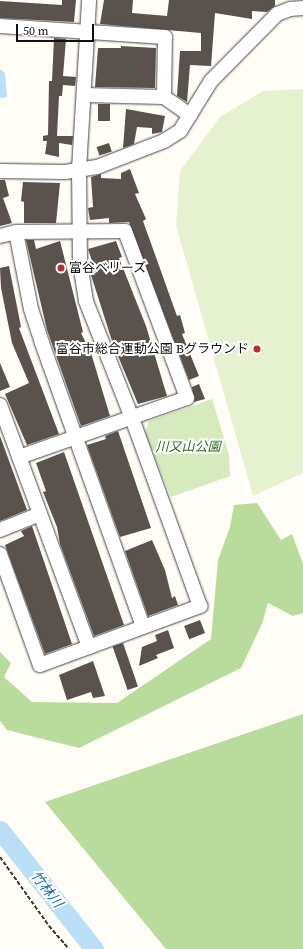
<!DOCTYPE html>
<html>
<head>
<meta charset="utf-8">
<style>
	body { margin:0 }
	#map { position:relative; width:303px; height:949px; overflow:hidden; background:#fffdf5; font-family:"Source Serif 4","Noto Sans JP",serif }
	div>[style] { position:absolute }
	.green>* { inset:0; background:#d5ebbd }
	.forest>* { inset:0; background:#b9dc9c }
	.pitch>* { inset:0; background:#e6f2cf }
	.water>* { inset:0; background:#b9e0f7 }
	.river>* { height:19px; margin:-9.5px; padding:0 9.5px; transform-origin:9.5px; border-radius:9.5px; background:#b9e0f7 }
	.building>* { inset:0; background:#5a524d; transform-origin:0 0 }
	.path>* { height:2px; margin-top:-1px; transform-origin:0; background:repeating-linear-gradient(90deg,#333 0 4px,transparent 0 6px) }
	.roads { filter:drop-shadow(0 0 1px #444) drop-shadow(0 0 1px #444) }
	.minor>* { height:14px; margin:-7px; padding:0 7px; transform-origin:7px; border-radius:7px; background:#fff }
	.dots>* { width:11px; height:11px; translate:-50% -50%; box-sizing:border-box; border:2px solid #fff; border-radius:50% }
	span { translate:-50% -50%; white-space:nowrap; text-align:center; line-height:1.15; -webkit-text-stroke:4px #fff; paint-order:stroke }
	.poi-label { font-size:13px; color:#111 }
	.left { translate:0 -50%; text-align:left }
	.right { translate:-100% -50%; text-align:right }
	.park-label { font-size:13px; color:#2f6b1f; font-style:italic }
	.water-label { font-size:14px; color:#1768a6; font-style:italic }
	.scale { position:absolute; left:16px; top:24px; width:78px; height:18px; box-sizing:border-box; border:2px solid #111; border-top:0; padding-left:5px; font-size:12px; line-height:14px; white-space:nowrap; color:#111; -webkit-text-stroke:3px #fff; paint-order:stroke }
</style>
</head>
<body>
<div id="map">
	<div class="green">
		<div style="clip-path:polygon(212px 399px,229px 455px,230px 476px,171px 497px,145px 433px,149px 421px)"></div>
	</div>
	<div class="forest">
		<div style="clip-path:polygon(257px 503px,281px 540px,292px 534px,303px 564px,303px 613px,293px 616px,268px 603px,262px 624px,241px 668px,79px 748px,7px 730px,0 721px,0 652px,11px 663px,4px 677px,32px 702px,117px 703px,211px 639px,218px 560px,230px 527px,234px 505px)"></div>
		<div style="clip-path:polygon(303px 714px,303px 949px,166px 949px,45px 802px)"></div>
	</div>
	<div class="pitch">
		<div style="clip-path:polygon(303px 89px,303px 473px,253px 496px,176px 225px,180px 171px,220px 117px,263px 91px)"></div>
	</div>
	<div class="water">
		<div style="clip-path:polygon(0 69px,5px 73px,7px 97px,0 98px)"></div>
	</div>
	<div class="river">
		<div style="left:0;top:830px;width:152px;rotate:51.7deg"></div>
	</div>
	<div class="building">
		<div style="clip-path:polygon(62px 0,76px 0,74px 22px,0 18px,0 1px,62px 5px)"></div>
		<div style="clip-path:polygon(104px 0,133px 0,132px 13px,167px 16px,169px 0,275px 0,275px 6px,267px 12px,252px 11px,252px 19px,215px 13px,211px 66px,190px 65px,187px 102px,177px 96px,180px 51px,201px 51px,201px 33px,100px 24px)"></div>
		<div style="clip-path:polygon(54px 38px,66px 39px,63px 76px,76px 77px,75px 86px,63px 85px,62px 96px,59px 96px,57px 136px,73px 136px,72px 145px,59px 143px,59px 157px,45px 154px,47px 141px,43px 141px,43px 136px,48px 135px,49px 81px,52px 81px)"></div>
		<div style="clip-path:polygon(121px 46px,156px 48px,155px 88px,95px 87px,98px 48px,121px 48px)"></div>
		<div style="left:98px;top:104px;width:12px;height:17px"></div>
		<div style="clip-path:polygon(126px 109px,165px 116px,162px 132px,152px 134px,152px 128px,137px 127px,134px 144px,123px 148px)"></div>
		<div style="left:109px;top:143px;width:9px;height:13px;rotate:72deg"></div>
		<div style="clip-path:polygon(130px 169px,139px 193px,135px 194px,146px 219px,143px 221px,177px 316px,180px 315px,185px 333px,182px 334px,199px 376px,189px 380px,129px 222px,109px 223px,109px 218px,90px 220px,88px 208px,93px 207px,91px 177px,101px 174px,101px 178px,121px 179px,121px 173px)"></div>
		<div style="clip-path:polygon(0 180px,5px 180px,9px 196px,3px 198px,12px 223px,0 226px)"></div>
		<div style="clip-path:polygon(23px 182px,60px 183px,56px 223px,24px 223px,24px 202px,21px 201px)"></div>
		<div style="clip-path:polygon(26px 240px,34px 240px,36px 249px,60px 241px,83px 332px,81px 333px,91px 353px,110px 416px,81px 426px,47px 330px)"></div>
		<div style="clip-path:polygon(116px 241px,122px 257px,119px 258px,146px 326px,167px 396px,138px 404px,113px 344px,91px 275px,96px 273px,88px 249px)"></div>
		<div style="clip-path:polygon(9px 266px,21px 327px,19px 328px,59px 434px,27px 445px,5px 394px,29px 383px,12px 343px,1px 288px,0 268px)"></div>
		<div style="clip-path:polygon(0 363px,10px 387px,0 391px)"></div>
		<div style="clip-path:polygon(199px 384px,205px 399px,194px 402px,192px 387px)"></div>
		<div style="clip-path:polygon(118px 431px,151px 528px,120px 537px,87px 445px,106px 439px,105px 436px)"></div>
		<div style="clip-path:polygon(0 436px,27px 510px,0 521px)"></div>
		<div style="clip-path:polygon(64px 452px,124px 625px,94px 636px,60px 544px,57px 527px,43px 492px,46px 491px,36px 463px)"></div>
		<div style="clip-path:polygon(32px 526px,72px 644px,45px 654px,5px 545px,24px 536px,21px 531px)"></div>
		<div style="clip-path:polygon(152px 540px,165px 570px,172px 598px,175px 596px,178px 605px,148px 616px,125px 551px)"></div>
		<div style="left:200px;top:620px;width:14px;height:17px;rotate:69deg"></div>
		<div style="clip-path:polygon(168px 630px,174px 648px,156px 655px,158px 658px,139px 666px,142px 647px,157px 641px,155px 635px)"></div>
		<div style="left:123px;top:643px;width:46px;height:11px;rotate:71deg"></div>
		<div style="clip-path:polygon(93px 661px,105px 696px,93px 698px,91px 692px,67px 700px,59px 675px)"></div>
	</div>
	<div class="path">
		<div style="left:0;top:857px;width:85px;rotate:54.6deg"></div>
		<div style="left:49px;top:926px;width:30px;rotate:49deg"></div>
	</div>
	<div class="roads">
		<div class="minor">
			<div style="left:0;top:26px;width:165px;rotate:3.8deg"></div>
			<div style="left:165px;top:37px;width:60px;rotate:91deg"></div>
			<div style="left:84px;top:95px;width:80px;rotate:1.4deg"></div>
			<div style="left:164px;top:97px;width:32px;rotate:35deg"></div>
			<div style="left:0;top:171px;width:65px;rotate:0.9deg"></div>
			<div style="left:65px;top:172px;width:32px;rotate:-9deg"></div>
			<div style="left:97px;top:167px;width:72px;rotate:-21.2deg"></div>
			<div style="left:164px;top:141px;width:19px;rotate:-32deg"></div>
			<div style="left:180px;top:131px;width:59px;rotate:-58.2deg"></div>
			<div style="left:211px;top:81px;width:94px;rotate:-45.4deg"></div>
			<div style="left:277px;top:14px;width:14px;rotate:-21deg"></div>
			<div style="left:290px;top:9px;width:13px;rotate:-4deg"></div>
			<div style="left:16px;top:232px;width:78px;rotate:79deg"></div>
			<div style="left:31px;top:309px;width:36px;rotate:72deg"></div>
			<div style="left:42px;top:343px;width:301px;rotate:70.4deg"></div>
			<div style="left:0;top:236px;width:16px;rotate:-14deg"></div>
			<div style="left:16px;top:232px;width:109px;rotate:-0.5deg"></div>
			<div style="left:125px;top:231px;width:178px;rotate:69.6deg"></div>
			<div style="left:187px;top:398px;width:178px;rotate:160.6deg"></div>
			<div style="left:0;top:405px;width:258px;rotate:69.8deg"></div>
			<div style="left:0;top:530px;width:43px;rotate:-21.8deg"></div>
			<div style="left:0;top:554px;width:118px;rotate:70.2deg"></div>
			<div style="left:40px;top:665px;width:171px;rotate:-20.2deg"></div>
			<div style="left:200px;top:606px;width:200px;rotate:-109.9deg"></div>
			<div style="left:132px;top:418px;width:126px;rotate:-111.5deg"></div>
			<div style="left:86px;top:301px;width:37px;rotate:-99deg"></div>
			<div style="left:80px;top:264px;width:94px;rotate:-90.6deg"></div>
			<div style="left:79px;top:170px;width:170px;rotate:-86.6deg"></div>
		</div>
	</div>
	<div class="dots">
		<div style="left:61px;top:268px;background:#c4262e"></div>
		<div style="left:257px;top:349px;background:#c4262e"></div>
	</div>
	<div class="poi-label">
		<span class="left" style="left:69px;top:268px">富谷ベリーズ</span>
		<span class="right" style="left:249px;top:349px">富谷市総合運動公園 Bグラウンド</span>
	</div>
	<div class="park-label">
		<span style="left:188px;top:447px">川又山公園</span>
	</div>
	<div class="water-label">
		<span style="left:47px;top:889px;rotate:52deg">竹林川</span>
	</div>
	<div class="scale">50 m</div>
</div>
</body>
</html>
